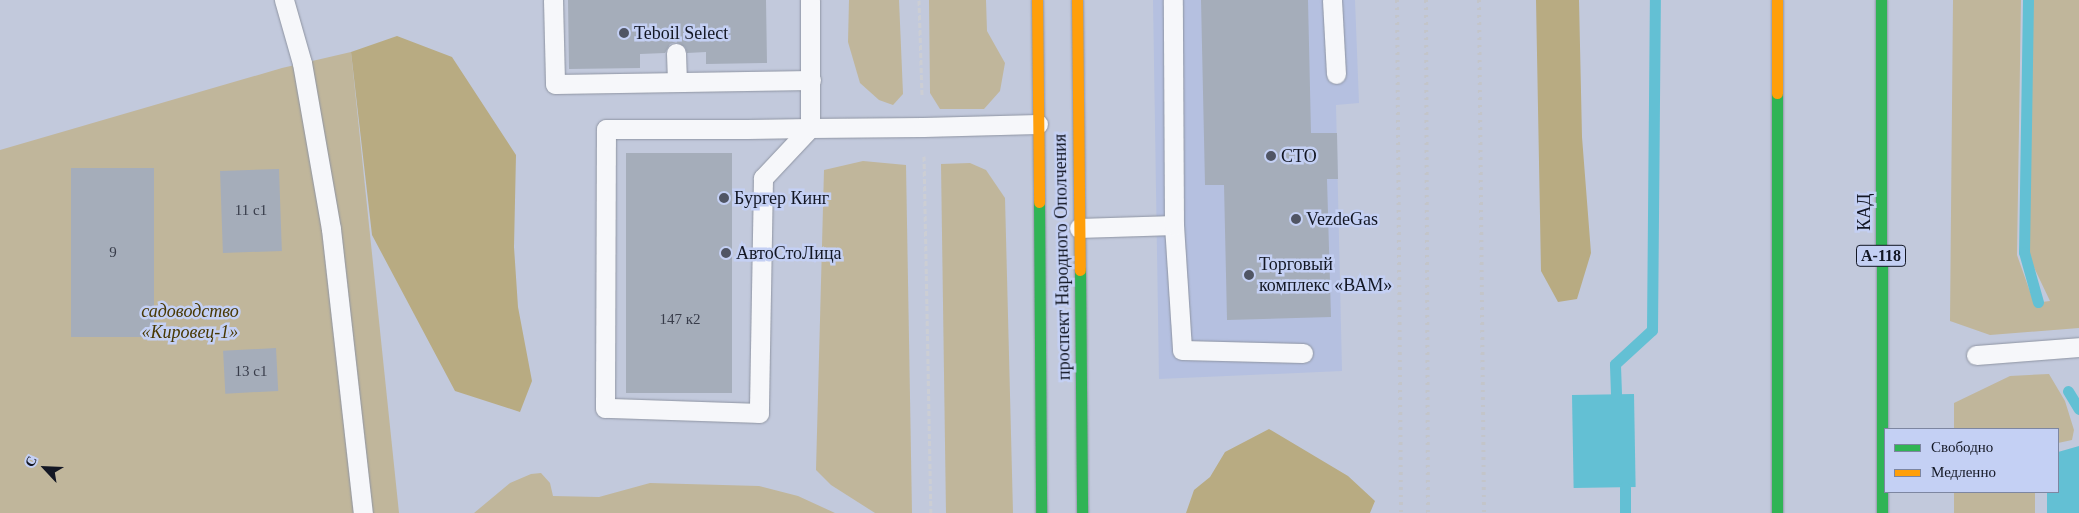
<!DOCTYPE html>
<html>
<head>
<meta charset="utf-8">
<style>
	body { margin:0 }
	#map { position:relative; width:2079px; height:513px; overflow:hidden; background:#c2c9dc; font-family:"Times New Roman",serif }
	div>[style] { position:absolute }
	.built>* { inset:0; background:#b5c0e0 }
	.green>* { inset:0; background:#c0b69b; transform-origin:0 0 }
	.forest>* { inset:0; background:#b8ab82 }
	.water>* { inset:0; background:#63c0d4; transform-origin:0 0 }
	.stream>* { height:11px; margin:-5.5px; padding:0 5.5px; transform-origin:5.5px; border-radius:5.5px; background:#63c0d4 }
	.building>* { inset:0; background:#a5adba; transform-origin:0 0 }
	.path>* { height:3px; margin-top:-1.5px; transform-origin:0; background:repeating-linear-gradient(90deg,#ccced4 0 5px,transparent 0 7.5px) }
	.roads { filter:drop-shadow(0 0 1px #8e94a2) drop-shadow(0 0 1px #8e94a2) }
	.lane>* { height:19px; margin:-9.5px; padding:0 9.5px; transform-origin:9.5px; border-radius:9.5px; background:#f6f7fa }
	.fast>* { height:11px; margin:-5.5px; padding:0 5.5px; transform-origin:5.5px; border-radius:5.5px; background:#30b455 }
	.slow>* { height:11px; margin:-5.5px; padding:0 5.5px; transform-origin:5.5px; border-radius:5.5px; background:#ff9f0a }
	.rail>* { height:4px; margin-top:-2px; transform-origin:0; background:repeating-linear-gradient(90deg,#c3c5ca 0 2.5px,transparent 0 7.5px) }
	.dots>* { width:14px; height:14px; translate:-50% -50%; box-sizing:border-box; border:2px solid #c4d0f4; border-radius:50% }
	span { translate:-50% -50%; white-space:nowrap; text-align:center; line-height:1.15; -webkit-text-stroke:5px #c4d0f4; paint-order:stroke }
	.number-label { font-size:15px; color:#383c4a }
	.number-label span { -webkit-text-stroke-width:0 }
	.shield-label span { padding:1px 4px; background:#c4d0f4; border:1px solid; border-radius:4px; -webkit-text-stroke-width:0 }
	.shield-label { font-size:16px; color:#131724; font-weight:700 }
	.poi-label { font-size:18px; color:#131724 }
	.left { translate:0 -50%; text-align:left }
	.street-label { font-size:18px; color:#131724 }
	.park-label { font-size:18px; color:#483804; font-style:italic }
	.legend { position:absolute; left:1884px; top:428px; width:175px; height:65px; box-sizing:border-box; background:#c4d0f4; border:1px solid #7d86a1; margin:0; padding:6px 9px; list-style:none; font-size:15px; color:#131724 }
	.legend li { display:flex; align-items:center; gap:10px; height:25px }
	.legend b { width:25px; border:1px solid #7d86a1 }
	.north { position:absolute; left:20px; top:443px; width:50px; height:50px; -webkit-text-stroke:4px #c4d0f4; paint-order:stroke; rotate:295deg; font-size:14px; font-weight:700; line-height:20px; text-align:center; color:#131724 }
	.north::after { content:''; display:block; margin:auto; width:18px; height:22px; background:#131724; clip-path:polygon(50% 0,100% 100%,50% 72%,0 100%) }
</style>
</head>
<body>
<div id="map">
	<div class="built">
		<div style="clip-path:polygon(1153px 0,1355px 0,1359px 103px,1336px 105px,1342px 371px,1159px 379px)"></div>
	</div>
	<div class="green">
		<div style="clip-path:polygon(849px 0,899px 0,903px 94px,893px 105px,879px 100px,860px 83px,848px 42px)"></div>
		<div style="clip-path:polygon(929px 0,986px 0,987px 31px,1005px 63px,1000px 91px,984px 109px,940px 109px,930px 93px)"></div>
		<div style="clip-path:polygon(1953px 0,2021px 0,2017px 255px,2034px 303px,2050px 301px,2028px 255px,2032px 0,2079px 0,2079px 328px,1990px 335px,1950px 321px)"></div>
		<div style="clip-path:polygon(351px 52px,399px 513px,0 513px,0 150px,282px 68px)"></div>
		<div style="clip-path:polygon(863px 161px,906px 165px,912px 513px,875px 513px,831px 485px,816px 470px,824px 170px)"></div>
		<div style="clip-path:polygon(970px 163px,986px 170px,1005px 198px,1013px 513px,946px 513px,941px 164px)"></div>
		<div style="clip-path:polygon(2049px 374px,2065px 401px,2074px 430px,2072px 440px,2058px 443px,2058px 429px,1954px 429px,1954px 403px,2010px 376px)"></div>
		<div style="clip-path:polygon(541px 473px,550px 483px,553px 496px,599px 497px,650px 483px,759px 486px,798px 496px,835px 513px,474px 513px,510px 483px,531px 474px)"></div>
		<div style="left:1954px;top:492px;width:81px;height:21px"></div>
	</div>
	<div class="forest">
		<div style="clip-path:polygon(1536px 0,1579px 0,1582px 137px,1591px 253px,1577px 299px,1558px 302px,1541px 271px)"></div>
		<div style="clip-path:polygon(397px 36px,452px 57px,516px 155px,514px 247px,518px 307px,532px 381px,520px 412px,455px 391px,372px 235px,351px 52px)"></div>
		<div style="clip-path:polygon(1269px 429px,1348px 476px,1375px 501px,1370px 513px,1186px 513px,1194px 490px,1210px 477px,1225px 452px)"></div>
	</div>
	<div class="water">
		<div style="left:1634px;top:394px;width:93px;height:62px;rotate:89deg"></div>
		<div style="clip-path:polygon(2079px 446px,2079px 513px,2047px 513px,2047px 492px,2058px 492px,2058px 452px)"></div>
	</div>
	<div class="stream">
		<div style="left:2028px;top:0;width:252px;rotate:90.9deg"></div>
		<div style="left:2024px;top:252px;width:52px;rotate:74.4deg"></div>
		<div style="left:2068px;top:391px;width:21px;rotate:59deg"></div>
		<div style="left:1616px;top:394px;width:30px;rotate:-92deg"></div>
		<div style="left:1615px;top:364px;width:50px;rotate:-42.6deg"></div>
		<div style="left:1652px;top:330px;width:330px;rotate:-89.5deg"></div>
		<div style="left:1625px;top:487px;width:26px;rotate:90deg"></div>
	</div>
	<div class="building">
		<div style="clip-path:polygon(568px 0,766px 0,767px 63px,706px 64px,706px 52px,687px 53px,685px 47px,676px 42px,670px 44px,665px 53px,640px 54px,640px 68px,569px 69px)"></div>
		<div style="clip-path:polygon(1201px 0,1308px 0,1311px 133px,1337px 133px,1338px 179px,1327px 179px,1331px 317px,1227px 320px,1224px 185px,1205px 185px)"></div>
		<div style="left:626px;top:153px;width:106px;height:240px"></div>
		<div style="left:154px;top:168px;width:169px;height:83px;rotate:90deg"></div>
		<div style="left:279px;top:169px;width:82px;height:59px;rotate:88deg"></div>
		<div style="left:276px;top:348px;width:43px;height:53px;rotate:87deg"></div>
	</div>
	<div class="path">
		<div style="left:919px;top:0;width:97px;rotate:88.2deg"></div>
		<div style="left:924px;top:156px;width:357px;rotate:88.9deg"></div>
	</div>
	<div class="roads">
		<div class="lane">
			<div style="left:284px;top:0;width:66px;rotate:74.1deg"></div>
			<div style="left:302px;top:63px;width:169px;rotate:80.1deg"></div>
			<div style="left:331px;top:229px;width:286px;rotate:83.6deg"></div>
			<div style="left:553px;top:0;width:84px;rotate:88.6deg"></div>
			<div style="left:555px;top:84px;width:256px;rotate:-0.9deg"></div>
			<div style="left:810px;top:0;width:128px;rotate:90deg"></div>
			<div style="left:810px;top:128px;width:69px;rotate:133.2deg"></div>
			<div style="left:763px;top:178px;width:235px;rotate:91deg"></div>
			<div style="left:759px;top:413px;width:154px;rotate:-178.1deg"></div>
			<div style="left:605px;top:408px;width:279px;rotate:-89.8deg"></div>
			<div style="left:606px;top:129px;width:141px"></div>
			<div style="left:747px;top:129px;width:63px;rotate:-0.9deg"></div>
			<div style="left:810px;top:128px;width:113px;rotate:-0.5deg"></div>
			<div style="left:923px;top:127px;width:115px;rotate:-1.5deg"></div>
			<div style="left:1332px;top:0;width:74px;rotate:86.9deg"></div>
			<div style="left:676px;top:53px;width:29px;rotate:88deg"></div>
			<div style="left:1174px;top:225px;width:125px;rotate:86.3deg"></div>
			<div style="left:1182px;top:350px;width:121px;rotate:1.4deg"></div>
			<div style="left:1079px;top:228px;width:95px;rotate:-1.8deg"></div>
			<div style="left:1174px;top:225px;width:225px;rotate:-90.3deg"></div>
			<div style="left:1976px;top:355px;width:103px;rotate:-4.4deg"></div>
		</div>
		<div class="fast">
			<div style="left:1881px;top:0;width:513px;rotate:89.89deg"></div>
			<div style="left:1777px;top:93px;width:420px;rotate:90deg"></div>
			<div style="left:1039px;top:202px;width:311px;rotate:89.6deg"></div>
			<div style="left:1080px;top:270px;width:243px;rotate:89.5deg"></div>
		</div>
		<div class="slow">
			<div style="left:1037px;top:0;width:202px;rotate:89.4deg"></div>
			<div style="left:1077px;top:0;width:270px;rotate:89.4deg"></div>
			<div style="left:1777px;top:0;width:93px;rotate:90deg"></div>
		</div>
	</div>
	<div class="rail">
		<div style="left:1397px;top:0;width:513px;rotate:89.55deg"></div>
		<div style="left:1426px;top:0;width:513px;rotate:89.78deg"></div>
		<div style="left:1479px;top:0;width:513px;rotate:89.44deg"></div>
	</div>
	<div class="dots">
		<div style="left:624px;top:33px;background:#505564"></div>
		<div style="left:1271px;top:156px;background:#505564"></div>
		<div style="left:724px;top:198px;background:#505564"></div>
		<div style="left:1296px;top:219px;background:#505564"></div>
		<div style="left:726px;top:253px;background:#505564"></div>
		<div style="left:1249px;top:275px;background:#505564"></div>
	</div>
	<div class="number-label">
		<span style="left:251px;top:211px">11 с1</span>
		<span style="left:113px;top:253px">9</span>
		<span style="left:680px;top:320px">147 к2</span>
		<span style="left:251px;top:372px">13 с1</span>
	</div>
	<div class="shield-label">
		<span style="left:1881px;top:256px">А-118</span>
	</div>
	<div class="poi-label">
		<span class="left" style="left:634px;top:33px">Teboil Select</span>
		<span class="left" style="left:1281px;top:156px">СТО</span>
		<span class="left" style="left:734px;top:198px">Бургер Кинг</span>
		<span class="left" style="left:1306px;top:219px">VezdeGas</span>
		<span class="left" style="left:736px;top:253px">АвтоСтоЛица</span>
		<span class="left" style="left:1259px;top:275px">Торговый<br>комплекс «ВАМ»</span>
	</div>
	<div class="street-label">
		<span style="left:1864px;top:212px;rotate:-90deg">КАД</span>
		<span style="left:1062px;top:257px;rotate:-91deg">проспект Народного Ополчения</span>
	</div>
	<div class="park-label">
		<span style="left:190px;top:322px">садоводство<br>«Кировец-1»</span>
	</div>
	<ul class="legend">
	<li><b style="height:6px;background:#30b455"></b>Свободно</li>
	<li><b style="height:6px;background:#ff9f0a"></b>Медленно</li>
	</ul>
	<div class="north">С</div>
</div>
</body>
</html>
